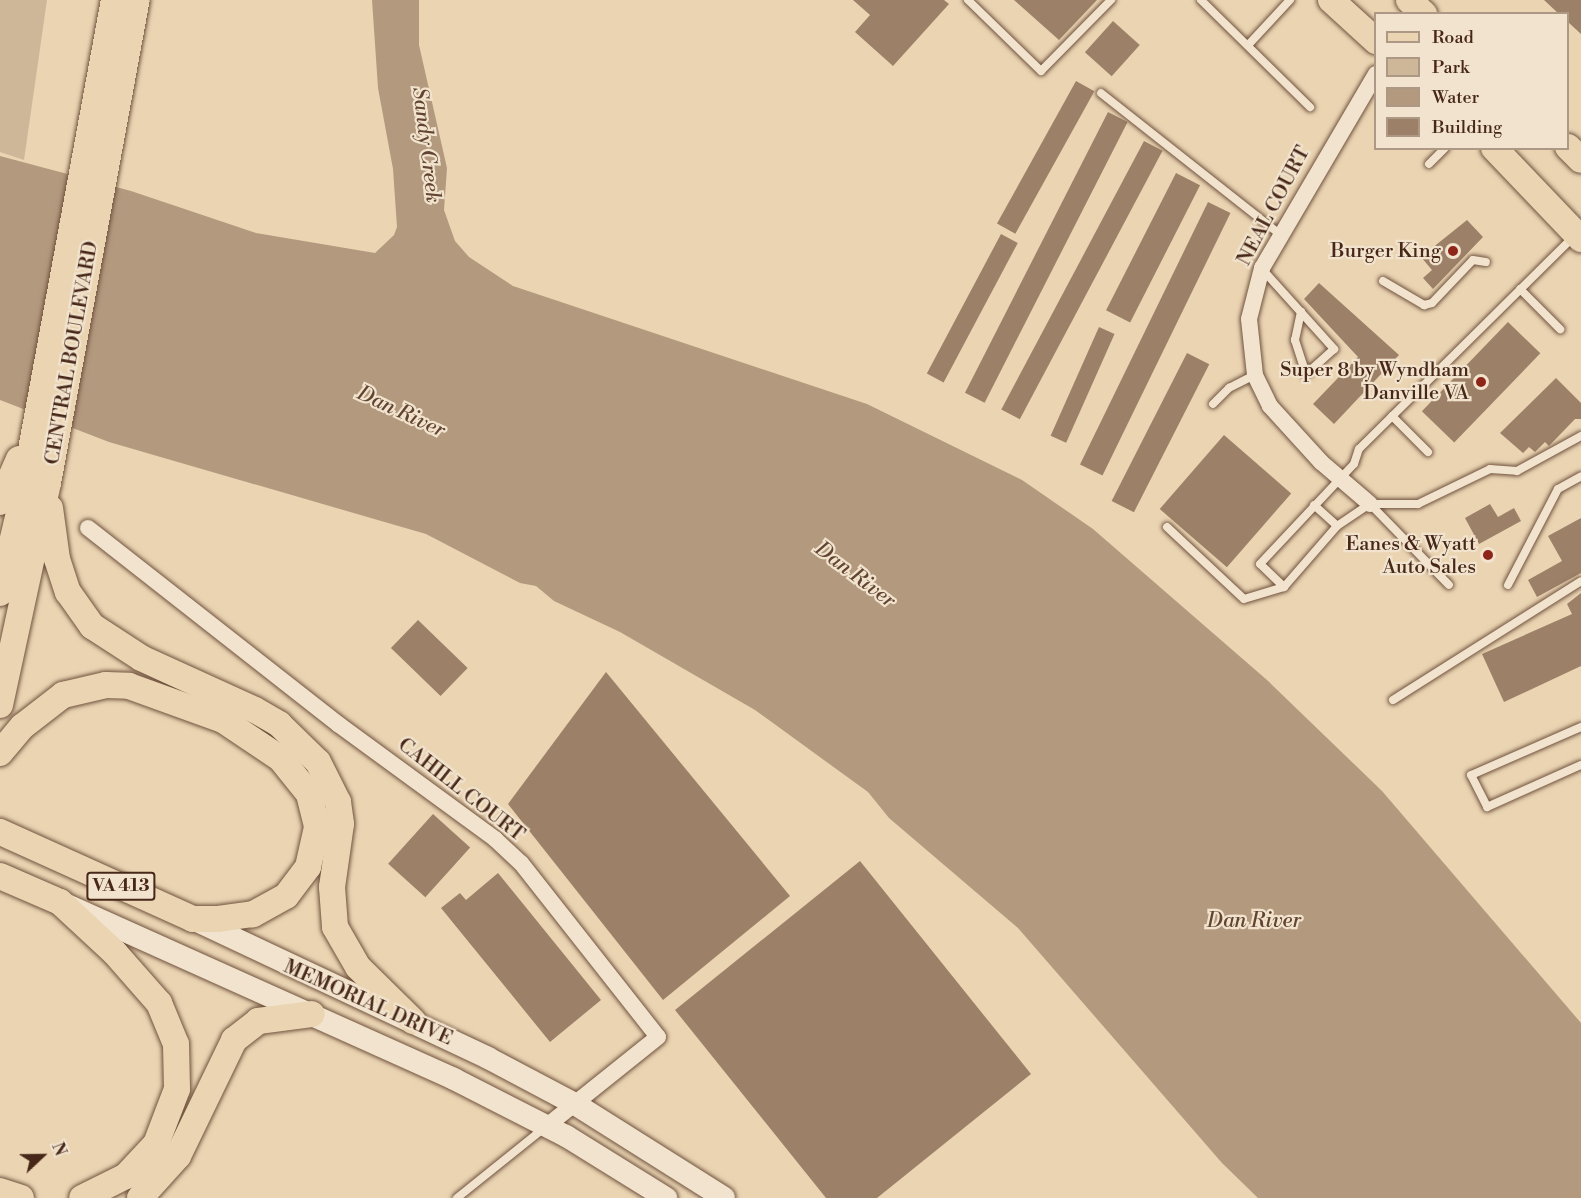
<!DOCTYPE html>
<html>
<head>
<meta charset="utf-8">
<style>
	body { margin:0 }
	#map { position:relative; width:1581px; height:1198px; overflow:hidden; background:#ead4b2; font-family:"Libre Bodoni",serif }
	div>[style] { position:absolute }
	.green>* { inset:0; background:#ceb798 }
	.water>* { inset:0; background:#b3997e }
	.building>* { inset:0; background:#9c8168; transform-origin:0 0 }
	.roads { filter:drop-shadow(0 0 2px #70523e) drop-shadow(0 0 2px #70523e) }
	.lane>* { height:8px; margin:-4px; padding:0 4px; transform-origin:4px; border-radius:4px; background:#f1e3cd }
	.street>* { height:16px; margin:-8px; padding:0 8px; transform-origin:8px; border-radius:8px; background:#f1e3cd }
	.secondary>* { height:22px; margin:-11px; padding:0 11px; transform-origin:11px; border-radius:11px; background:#f1e3cd }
	.primary>* { height:26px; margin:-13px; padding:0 13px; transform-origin:13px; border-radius:13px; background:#ead4b2 }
	.dots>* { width:16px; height:16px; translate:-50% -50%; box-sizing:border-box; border:3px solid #f1e3cd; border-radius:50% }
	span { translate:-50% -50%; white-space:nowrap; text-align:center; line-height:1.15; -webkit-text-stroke:4.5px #f1e3cd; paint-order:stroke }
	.shield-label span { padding:2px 4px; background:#f1e3cd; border:2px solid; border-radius:4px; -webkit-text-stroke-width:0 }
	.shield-label { font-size:18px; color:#472718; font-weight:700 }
	.street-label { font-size:20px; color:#472718 }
	.poi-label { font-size:20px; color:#472718 }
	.right { translate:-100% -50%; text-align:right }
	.water-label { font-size:21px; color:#624432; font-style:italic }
	.legend { position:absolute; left:1374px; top:12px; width:195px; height:138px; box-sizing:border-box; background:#f1e3cd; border:2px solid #ad9885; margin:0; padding:8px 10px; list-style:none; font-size:18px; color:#472718 }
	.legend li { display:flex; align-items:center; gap:12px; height:30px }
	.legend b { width:30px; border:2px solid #ad9885 }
	.north { position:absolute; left:12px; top:1126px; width:60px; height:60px; -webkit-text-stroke:4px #f1e3cd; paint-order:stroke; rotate:68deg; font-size:16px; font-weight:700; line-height:24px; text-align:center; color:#472718 }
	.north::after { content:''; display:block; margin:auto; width:21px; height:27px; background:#472718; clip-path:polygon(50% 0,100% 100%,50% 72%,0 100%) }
</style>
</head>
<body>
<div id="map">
	<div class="green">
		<div style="clip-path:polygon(0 0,47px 0,24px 160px,0 152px)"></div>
	</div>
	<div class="water">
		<div style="clip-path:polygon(372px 0,419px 0,419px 45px,447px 168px,444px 210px,455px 241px,469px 257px,513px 286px,867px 404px,1022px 480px,1093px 529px,1267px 680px,1382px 791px,1581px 1023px,1581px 1198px,1258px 1198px,1222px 1163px,1018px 928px,889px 818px,868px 792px,755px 710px,620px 632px,554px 601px,536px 586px,520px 583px,426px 534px,109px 442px,0 400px,0 156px,131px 191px,256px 233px,375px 253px,394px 235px,397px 227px,393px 169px,378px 88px)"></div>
	</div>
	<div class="building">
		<div style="clip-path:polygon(853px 0,944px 0,949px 4px,893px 66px,855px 32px,870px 15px)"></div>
		<div style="clip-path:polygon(1014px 0,1097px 0,1059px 40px)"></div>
		<div style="clip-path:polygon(1544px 0,1581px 0,1581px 34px,1568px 22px,1568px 14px,1559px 14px)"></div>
		<div style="left:1113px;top:21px;width:36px;height:42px;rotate:42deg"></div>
		<div style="left:1076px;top:81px;width:21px;height:163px;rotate:29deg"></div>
		<div style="left:1108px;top:112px;width:22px;height:315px;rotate:27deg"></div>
		<div style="left:1144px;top:141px;width:21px;height:304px;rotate:28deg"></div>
		<div style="left:1176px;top:173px;width:27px;height:154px;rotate:27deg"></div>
		<div style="left:1208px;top:202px;width:25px;height:292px;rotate:26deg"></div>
		<div style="clip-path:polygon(1467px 220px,1483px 237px,1433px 289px,1423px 278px,1432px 270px,1421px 257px)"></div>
		<div style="left:1001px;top:234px;width:19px;height:158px;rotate:28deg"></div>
		<div style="clip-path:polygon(1319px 283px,1399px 355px,1334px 424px,1313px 404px,1358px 357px,1304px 299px)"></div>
		<div style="left:1508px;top:322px;width:45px;height:124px;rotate:44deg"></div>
		<div style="left:1099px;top:327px;width:17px;height:119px;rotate:24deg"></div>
		<div style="left:1187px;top:353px;width:25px;height:166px;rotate:27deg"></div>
		<div style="clip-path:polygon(1556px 378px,1581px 403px,1581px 419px,1575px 419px,1549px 446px,1545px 442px,1535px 452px,1529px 447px,1523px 453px,1500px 433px)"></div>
		<div style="left:1224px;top:435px;width:89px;height:98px;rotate:41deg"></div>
		<div style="clip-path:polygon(1490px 504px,1498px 517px,1514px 508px,1521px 521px,1479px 544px,1465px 518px)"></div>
		<div style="clip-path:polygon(1581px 518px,1581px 573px,1537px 597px,1528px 580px,1562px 561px,1548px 536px)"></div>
		<div style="clip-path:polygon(1581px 593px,1581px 666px,1504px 702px,1482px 654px,1572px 614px,1567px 604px)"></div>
		<div style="left:418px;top:620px;width:69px;height:39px;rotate:44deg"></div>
		<div style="clip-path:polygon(606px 672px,790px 896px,663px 1000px,508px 804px)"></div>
		<div style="left:433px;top:814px;width:50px;height:67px;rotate:42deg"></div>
		<div style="clip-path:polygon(860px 861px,1031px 1074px,877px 1198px,826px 1198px,675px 1010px)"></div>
		<div style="clip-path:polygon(498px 873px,601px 1000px,550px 1042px,441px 908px,460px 893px,466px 900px)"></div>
	</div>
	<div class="roads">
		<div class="lane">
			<div style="left:968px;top:0;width:102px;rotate:44.2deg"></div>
			<div style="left:1041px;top:71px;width:100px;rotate:-45.4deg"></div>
			<div style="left:1201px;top:0;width:153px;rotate:44.5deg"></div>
			<div style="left:1250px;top:43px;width:59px;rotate:-47.1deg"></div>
			<div style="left:1101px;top:93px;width:229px;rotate:38.3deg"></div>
			<div style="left:1429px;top:164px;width:23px;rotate:-45deg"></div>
			<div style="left:1262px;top:269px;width:108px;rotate:48deg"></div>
			<div style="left:1334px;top:349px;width:38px;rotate:138deg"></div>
			<div style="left:1306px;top:374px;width:36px;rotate:-108deg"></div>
			<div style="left:1295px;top:340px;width:29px;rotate:-78deg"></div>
			<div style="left:1383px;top:281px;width:48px;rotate:30.3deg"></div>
			<div style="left:1424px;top:305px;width:8px;rotate:-14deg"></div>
			<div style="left:1432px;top:303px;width:59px;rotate:-46.4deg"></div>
			<div style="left:1473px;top:260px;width:13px;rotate:9deg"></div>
			<div style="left:1520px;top:289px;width:57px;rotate:45deg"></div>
			<div style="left:1213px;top:404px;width:23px;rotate:-45deg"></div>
			<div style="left:1229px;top:388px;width:29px;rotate:-27deg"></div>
			<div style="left:1392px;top:416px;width:51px;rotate:45deg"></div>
			<div style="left:1370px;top:504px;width:113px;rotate:45.7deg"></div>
			<div style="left:1314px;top:505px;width:31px;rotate:42deg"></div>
			<div style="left:1167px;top:527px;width:105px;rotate:43.1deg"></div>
			<div style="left:1244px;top:599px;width:42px;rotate:-16.7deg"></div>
			<div style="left:1284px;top:587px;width:81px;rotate:-49deg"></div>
			<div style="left:1337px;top:526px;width:40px;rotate:-34deg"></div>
			<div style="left:1370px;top:504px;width:48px"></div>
			<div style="left:1418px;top:504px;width:80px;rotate:-25.9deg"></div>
			<div style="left:1490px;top:469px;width:27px;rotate:4deg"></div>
			<div style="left:1517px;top:471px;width:73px;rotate:-28.7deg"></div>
			<div style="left:1508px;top:585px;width:108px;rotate:-62.5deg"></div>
			<div style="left:1558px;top:489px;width:26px;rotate:-29deg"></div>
			<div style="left:1284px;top:587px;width:33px;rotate:-136deg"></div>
			<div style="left:1260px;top:564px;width:137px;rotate:-46.8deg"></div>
			<div style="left:1354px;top:464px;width:16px;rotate:-72deg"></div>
			<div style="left:1359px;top:449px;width:303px;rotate:-44.7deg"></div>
			<div style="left:1393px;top:700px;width:222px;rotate:-32.3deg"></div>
			<div style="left:1581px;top:727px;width:120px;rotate:156.4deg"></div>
			<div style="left:1471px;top:775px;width:36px;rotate:63deg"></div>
			<div style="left:1487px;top:807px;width:103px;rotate:-24.1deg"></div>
			<div style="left:457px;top:1198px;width:112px;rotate:-38.8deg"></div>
		</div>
		<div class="street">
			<div style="left:1370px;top:504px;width:65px;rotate:-139.4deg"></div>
			<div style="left:1321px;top:462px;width:76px;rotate:-132.3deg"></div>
			<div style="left:1270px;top:406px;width:34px;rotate:-116deg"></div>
			<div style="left:1255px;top:375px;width:56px;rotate:-96.1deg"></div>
			<div style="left:1249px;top:319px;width:53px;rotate:-75.7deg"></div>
			<div style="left:1262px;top:268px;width:225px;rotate:-59.6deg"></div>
			<div style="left:88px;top:528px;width:318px;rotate:38.1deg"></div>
			<div style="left:338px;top:724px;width:195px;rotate:36.2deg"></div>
			<div style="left:495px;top:839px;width:35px;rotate:43deg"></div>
			<div style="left:521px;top:863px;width:221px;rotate:51.8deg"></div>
			<div style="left:658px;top:1037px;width:142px;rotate:141.3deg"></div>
		</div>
		<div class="secondary">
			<div style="left:67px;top:905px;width:424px;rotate:24.2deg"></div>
			<div style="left:454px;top:1079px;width:126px;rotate:27deg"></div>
			<div style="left:566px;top:1136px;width:118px;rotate:31.8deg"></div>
			<div style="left:193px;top:919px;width:326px;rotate:25.2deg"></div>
			<div style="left:488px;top:1058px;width:98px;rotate:27.9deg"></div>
			<div style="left:575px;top:1104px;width:176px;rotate:32.2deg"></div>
		</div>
		<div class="primary">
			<div style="left:1331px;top:0;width:61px;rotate:42.3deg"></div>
			<div style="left:1409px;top:0;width:21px;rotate:43deg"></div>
			<div style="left:1568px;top:147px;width:18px;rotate:45deg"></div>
			<div style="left:1494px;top:148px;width:126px;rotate:46.3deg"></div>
			<div style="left:0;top:502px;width:47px;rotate:-66.2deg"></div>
			<div style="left:50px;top:508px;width:51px;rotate:82.2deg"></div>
			<div style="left:57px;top:559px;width:35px;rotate:72deg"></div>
			<div style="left:68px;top:592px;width:42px;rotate:54.8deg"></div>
			<div style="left:92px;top:626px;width:59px;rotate:33.1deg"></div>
			<div style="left:141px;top:658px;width:125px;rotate:24.5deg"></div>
			<div style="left:255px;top:710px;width:28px;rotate:30deg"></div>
			<div style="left:279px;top:724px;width:54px;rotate:44.3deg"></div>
			<div style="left:318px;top:762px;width:45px;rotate:63.4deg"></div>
			<div style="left:338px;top:802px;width:22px;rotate:82deg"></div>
			<div style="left:341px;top:824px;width:64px;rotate:98.1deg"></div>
			<div style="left:332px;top:887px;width:40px;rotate:85.7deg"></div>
			<div style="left:335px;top:927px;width:46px;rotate:60.1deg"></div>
			<div style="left:358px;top:967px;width:77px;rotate:44.5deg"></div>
			<div style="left:0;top:593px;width:91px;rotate:-76.7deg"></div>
			<div style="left:21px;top:504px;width:513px;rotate:-79.55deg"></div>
			<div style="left:0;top:705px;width:227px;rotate:-77.8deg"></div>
			<div style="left:48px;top:483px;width:491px;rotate:-79.6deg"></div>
			<div style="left:0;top:753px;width:35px;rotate:-50deg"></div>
			<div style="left:23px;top:726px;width:51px;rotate:-37.8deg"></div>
			<div style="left:63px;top:695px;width:44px;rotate:-13.1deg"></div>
			<div style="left:106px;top:685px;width:23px;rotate:2deg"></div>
			<div style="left:129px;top:686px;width:100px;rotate:19.9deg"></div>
			<div style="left:223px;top:720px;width:70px;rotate:33.9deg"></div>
			<div style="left:281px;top:759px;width:45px;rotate:51.3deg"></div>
			<div style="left:309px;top:794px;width:34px;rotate:76deg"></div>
			<div style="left:317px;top:827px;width:41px;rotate:102.7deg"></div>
			<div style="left:308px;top:867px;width:36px;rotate:127deg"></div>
			<div style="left:286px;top:896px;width:38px;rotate:151deg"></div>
			<div style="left:253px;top:914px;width:35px;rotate:172deg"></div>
			<div style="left:218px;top:919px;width:25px;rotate:180deg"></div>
			<div style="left:193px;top:919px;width:212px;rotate:-155.7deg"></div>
			<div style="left:0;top:876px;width:65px;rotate:23.4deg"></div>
			<div style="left:60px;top:902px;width:75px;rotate:42.8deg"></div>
			<div style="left:115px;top:953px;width:67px;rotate:48.7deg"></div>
			<div style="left:159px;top:1003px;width:44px;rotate:67.5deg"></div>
			<div style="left:176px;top:1044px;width:45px;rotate:88.7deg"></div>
			<div style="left:177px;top:1089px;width:59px;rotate:110.9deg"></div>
			<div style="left:156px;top:1144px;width:44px;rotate:133.2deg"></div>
			<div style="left:126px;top:1176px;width:49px;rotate:153.4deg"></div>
			<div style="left:0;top:1191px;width:22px;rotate:18deg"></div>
			<div style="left:140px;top:1198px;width:57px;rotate:-47.9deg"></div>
			<div style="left:178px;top:1156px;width:129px;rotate:-64.2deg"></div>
			<div style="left:234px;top:1040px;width:31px;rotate:-38deg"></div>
			<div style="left:258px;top:1021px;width:54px;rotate:-7.4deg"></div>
		</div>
	</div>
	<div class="dots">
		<div style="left:1453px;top:251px;background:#8f2418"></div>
		<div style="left:1481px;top:382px;background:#8f2418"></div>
		<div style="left:1488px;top:555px;background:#8f2418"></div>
	</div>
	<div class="shield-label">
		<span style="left:121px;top:886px">VA 413</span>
	</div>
	<div class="street-label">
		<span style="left:1274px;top:206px;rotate:-62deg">NEAL COURT</span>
		<span style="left:72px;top:353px;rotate:-80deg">CENTRAL BOULEVARD</span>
		<span style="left:461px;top:790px;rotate:38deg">CAHILL COURT</span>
		<span style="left:368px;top:1003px;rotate:24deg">MEMORIAL DRIVE</span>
	</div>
	<div class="poi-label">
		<span class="right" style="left:1441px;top:251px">Burger King</span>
		<span class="right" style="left:1469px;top:382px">Super 8 by Wyndham<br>Danville VA</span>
		<span class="right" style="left:1476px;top:556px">Eanes &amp; Wyatt<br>Auto Sales</span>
	</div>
	<div class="water-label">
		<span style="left:426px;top:145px;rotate:83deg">Sandy Creek</span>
		<span style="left:401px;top:412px;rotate:25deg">Dan River</span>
		<span style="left:855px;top:575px;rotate:37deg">Dan River</span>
		<span style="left:1254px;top:921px">Dan River</span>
	</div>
	<ul class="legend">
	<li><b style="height:8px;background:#ead4b2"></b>Road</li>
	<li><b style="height:16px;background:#ceb798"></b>Park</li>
	<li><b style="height:16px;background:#b3997e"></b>Water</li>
	<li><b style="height:16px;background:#9c8168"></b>Building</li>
	</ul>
	<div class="north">N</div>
</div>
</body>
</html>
